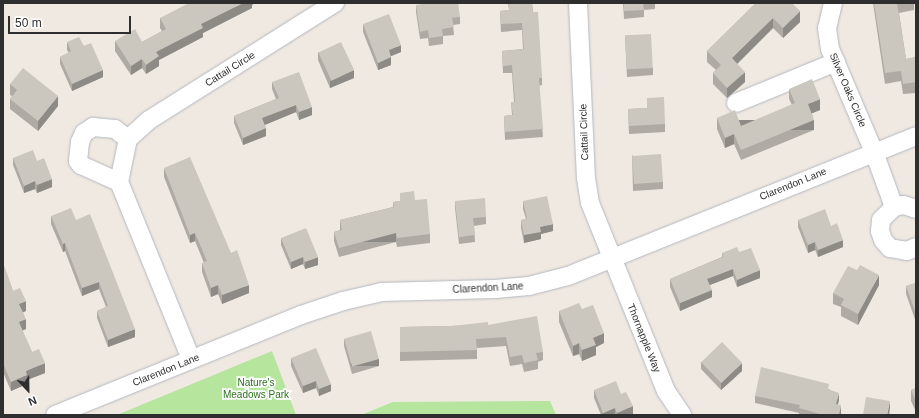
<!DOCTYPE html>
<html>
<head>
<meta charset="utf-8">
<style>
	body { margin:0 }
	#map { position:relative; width:919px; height:418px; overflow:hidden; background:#efe9e1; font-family:Arial,sans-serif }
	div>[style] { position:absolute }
	.green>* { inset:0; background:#b6e59e }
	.roads { filter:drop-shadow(0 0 1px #b4b7c1) drop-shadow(0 0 1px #b4b7c1) }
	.minor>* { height:18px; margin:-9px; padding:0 9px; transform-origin:9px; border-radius:9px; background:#fff }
	.wall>* { inset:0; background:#afaba4 }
	.shaded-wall>* { inset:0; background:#8e8b86; transform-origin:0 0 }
	.building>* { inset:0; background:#cbc7bf; transform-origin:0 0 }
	span { translate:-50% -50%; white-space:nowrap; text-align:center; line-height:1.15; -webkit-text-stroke:3.5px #fff; paint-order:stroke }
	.street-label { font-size:10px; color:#2e2e2e }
	.park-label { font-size:10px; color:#2c6e1b }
	.frame { position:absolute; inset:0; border:4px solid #2e2e2e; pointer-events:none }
	.north { position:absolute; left:8px; top:370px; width:40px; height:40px; -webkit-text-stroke:3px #fff; paint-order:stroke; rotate:158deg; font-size:11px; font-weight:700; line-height:16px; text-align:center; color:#2e2e2e }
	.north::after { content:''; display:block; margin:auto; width:14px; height:18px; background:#2e2e2e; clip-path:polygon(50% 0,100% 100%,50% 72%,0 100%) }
	.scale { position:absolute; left:8px; top:16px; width:123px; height:18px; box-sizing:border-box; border:2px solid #2e2e2e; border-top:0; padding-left:5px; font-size:12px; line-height:14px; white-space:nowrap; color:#2e2e2e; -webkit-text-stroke:3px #fff; paint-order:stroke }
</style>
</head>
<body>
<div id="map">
	<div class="green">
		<div style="clip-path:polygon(272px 351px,296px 415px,117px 415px)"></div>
		<div style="clip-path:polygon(550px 401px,556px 415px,361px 415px,393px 402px)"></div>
	</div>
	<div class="roads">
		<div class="minor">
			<div style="left:578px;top:3px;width:175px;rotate:87.4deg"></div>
			<div style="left:586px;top:178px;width:25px;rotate:81deg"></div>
			<div style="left:590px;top:203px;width:203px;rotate:68deg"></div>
			<div style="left:666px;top:391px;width:29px;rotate:56deg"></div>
			<div style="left:833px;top:3px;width:26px;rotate:103deg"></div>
			<div style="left:827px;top:28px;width:21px;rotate:82deg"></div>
			<div style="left:830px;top:49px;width:112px;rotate:66.9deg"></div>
			<div style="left:874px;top:152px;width:59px;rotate:70deg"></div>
			<div style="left:736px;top:103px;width:108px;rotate:-22.3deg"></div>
			<div style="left:119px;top:182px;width:42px;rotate:-155.9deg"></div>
			<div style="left:81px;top:165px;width:5px;rotate:-127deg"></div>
			<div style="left:78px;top:161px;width:19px;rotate:-84deg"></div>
			<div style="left:80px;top:142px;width:10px;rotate:-66deg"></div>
			<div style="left:84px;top:133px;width:11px;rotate:-34deg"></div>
			<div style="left:93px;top:127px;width:22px;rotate:5deg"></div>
			<div style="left:115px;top:129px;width:16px;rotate:38deg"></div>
			<div style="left:916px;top:209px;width:13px;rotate:-162deg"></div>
			<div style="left:904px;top:205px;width:10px;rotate:169deg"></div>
			<div style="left:894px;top:207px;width:18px;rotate:135deg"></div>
			<div style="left:881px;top:220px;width:11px;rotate:95deg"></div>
			<div style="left:880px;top:231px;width:9px;rotate:72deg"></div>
			<div style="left:883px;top:240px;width:11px;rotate:49deg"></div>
			<div style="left:890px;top:248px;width:17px;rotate:10deg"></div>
			<div style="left:907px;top:251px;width:10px;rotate:-24deg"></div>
			<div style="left:191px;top:359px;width:191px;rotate:-112.1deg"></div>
			<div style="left:119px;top:182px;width:44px;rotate:-78.2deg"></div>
			<div style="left:128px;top:139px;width:28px;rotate:-42deg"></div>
			<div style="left:149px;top:120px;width:220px;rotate:-32.2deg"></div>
			<div style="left:55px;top:415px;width:266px;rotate:-22.1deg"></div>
			<div style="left:301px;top:315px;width:44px;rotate:-18.4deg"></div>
			<div style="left:343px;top:301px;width:39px;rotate:-13deg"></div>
			<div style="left:381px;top:292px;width:114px;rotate:-1.5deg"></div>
			<div style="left:495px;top:289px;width:34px;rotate:-5deg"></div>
			<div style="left:529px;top:286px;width:40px;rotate:-14.4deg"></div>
			<div style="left:568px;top:276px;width:375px;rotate:-21.9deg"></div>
		</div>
	</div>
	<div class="wall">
		<div style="clip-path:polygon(508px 3px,532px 3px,542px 78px,542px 85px,539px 86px,543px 137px,505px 140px,504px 116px,512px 115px,511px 102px,514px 102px,512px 73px,503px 73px,502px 51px,523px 49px,522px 30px,501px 32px,500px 11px,509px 10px)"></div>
		<div style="clip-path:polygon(623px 3px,655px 3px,655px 9px,644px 10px,644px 17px,624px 19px)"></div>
		<div style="clip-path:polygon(756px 3px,800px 22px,783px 38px,773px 28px,737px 64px,745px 82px,727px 98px,713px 84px,713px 73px,716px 70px,707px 62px,707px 51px)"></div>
		<div style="clip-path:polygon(873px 3px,914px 3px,914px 10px,899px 13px,906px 59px,916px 57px,916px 93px,903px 94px,901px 81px,885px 84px)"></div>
		<div style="clip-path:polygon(252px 5px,252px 8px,203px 33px,203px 37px,159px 60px,159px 66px,146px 74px,142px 68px,131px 75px,115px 51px,115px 41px,142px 42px,162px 31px,160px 28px,160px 18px)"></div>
		<div style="clip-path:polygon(416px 5px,460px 17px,460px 24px,453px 25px,454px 35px,443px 36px,443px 44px,429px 46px,428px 38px,420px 39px,416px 12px)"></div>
		<div style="clip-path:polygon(363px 24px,401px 52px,391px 56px,391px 65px,378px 70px,363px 32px)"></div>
		<div style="clip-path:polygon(625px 36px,653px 68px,653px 75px,627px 77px)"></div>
		<div style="clip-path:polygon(67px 42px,84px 46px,103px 77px,72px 91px,60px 64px,60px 57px,69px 53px,67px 50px)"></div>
		<div style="clip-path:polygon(318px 52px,354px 78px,330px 88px,318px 60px)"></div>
		<div style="clip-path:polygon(272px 82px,312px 115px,299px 120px,296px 112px,265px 125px,266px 136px,243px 145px,234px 123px,234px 116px,276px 99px,272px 89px)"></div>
		<div style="clip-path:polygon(10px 84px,58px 106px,38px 131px,10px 109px,10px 99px,12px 96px,10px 95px)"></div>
		<div style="clip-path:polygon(789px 89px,820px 110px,812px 113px,814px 130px,741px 160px,734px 144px,725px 148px,717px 129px,717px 118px,741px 126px,792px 105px,789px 99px)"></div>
		<div style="clip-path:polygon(647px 98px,665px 124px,665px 132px,629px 134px,628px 109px,647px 108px)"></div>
		<div style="clip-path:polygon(632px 155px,663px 182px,663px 189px,633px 191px)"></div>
		<div style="clip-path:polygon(13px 158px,37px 161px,52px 187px,37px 193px,35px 189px,24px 193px,13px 165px)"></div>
		<div style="clip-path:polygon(164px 168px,249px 293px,222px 304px,218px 294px,211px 297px,202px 272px,202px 263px,204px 263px,195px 241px,190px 243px,164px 177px)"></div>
		<div style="clip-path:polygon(400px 193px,415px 200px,430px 234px,430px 243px,397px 247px,396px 242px,339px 257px,334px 241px,334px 232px,340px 230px,340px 220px,393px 207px,393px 202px,400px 201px)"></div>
		<div style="clip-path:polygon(455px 201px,486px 217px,486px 224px,474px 226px,475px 242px,459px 244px,455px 208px)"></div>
		<div style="clip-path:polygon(523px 201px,553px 231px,541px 234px,541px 239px,524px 243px,521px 228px,521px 220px,526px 219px,523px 209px)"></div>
		<div style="clip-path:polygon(51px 216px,76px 220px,135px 337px,108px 347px,97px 318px,97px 311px,106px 307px,99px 289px,82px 296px,65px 251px,63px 252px,51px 224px)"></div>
		<div style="clip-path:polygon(798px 220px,831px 226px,843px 247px,818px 257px,815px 250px,808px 253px,798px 227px)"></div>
		<div style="clip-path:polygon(281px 238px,318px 265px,305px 269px,303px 264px,291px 269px,281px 245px)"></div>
		<div style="clip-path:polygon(739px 252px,760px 278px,737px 287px,733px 276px,710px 285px,712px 297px,680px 311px,670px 287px,670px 279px,722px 257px,722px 253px)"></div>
		<div style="clip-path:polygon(3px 263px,13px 291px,26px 311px,23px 312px,26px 329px,22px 330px,32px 352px,45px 373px,27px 380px,27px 384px,11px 391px,3px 372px)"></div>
		<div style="clip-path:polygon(916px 283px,916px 322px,906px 294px,906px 286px)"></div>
		<div style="clip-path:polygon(879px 285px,858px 325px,841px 316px,841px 307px,833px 304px,833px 293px)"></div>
		<div style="clip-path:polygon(582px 309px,604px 343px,596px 347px,596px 355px,582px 361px,579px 354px,573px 356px,559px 322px,559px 311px)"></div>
		<div style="clip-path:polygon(488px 325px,543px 352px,543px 360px,538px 362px,538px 369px,524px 372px,522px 364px,510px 366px,506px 346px,477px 348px,477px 359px,400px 361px,400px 327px,451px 326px)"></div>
		<div style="clip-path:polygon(344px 339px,379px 366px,352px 374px,344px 346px)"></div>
		<div style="clip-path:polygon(291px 358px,331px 391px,319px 396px,316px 388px,303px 393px,291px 366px)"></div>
		<div style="clip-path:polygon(701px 362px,742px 371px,721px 390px,701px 369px)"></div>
		<div style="clip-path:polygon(916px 388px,916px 412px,911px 401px,911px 390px)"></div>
		<div style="clip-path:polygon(829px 389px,839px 400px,838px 404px,841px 413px,841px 415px,799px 415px,799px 413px,755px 403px,755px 396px)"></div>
		<div style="clip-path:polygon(594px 390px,621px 394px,633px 414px,629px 415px,601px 415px,594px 398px)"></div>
	</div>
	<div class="shaded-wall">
		<div style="clip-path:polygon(243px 3px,255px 3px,252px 5px,252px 8px,203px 33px,203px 37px,159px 60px,159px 66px,146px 74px,146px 65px,156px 52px,201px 24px)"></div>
		<div style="clip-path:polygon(800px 11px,800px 22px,783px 38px,783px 28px)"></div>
		<div style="clip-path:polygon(773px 18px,773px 28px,732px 69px,732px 58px)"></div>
		<div style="clip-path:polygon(401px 45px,401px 52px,389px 57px,389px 50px)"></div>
		<div style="clip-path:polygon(391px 57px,391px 65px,378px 70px,378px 63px)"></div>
		<div style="clip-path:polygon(142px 59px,142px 68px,131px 75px,131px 66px)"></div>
		<div style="clip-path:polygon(103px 70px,103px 77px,72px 91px,72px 84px)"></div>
		<div style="clip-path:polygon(354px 70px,354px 78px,330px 88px,330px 81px)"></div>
		<div style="clip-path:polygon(745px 72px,745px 82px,727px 98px,727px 88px)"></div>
		<div style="clip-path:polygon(58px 96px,58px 106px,38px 131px,38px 121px)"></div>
		<div style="clip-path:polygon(820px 99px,820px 110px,808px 115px,808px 104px)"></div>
		<div style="clip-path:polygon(296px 105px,296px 112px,262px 126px,262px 118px)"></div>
		<div style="clip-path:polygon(312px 107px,312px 115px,299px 120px,299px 112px)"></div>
		<div style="left:814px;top:120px;width:10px;height:79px;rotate:90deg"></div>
		<div style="clip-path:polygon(266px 128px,266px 136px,243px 145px,243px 138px)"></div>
		<div style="clip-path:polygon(734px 134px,734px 144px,725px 148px,725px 138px)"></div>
		<div style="clip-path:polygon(52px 179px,52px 187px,37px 193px,37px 185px)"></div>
		<div style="clip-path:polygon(35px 181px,35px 189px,24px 193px,24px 186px)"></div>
		<div style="clip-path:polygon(553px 224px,553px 231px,541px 234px,541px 239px,524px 243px,524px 235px,540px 227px)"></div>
		<div style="clip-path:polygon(195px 233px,195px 241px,190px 243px,190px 235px)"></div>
		<div style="left:396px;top:233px;width:9px;height:59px;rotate:90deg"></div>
		<div style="clip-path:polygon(843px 240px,843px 247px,818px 257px,818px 250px)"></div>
		<div style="clip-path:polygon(815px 242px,815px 250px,808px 253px,808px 245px)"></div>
		<div style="clip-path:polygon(65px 243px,65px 251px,63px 252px,63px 244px)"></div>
		<div style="clip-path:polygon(303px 257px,303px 264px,291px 269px,291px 262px)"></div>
		<div style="clip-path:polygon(318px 257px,318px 265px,305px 269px,305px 262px)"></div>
		<div style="clip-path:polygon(733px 269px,733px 276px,707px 286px,707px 279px)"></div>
		<div style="clip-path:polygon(760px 270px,760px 278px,737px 287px,737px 280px)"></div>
		<div style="clip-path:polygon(879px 275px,879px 285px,858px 325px,858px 314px)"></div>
		<div style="clip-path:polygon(99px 282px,99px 289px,82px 296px,82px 288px)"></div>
		<div style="clip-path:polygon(218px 285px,218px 294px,211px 297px,211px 288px)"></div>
		<div style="clip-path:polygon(249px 285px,249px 293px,222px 304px,222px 295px)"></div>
		<div style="clip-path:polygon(712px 290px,712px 297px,680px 311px,680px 303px)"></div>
		<div style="clip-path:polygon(26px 301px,26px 311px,19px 314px,19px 304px)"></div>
		<div style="clip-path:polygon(26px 319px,26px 329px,19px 332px,19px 322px)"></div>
		<div style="clip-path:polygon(135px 329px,135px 337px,108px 347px,108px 340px)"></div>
		<div style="clip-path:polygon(604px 333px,604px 343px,596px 347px,596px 355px,582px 361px,582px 350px,593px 338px)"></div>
		<div style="clip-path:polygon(579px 343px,579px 354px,573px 356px,573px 346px)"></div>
		<div style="left:379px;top:359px;width:7px;height:28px;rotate:90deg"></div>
		<div style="clip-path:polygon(45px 363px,45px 373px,27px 380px,27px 384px,11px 391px,11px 382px,26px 371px)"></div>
		<div style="clip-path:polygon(742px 363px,742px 371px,721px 390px,721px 383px)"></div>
		<div style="clip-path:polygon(316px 381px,316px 388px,303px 393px,303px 386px)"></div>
		<div style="clip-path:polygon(331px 384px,331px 391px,319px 396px,319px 389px)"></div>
		<div style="clip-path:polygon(839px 393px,839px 400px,836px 411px,836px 404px)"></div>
		<div style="clip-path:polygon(890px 401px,890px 408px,889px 415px,887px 415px)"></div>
		<div style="clip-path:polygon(841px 405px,841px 415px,839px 415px)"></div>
		<div style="clip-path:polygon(633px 406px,633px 414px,629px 415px,617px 415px,617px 413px)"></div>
		<div style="clip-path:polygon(615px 408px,615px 415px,603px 415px,603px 413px)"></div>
	</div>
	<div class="building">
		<div style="clip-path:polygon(189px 3px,243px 3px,201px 24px,203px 28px,156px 52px,159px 56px,146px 65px,142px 59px,131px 66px,115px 41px,135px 29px,142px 42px,166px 29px,160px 18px)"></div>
		<div style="clip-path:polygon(429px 3px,458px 3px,460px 17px,452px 18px,454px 27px,442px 29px,443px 36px,429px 38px,428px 30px,420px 32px,416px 5px)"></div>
		<div style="clip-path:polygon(509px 3px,532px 3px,533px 12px,538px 12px,539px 27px,542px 78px,539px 78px,543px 129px,505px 132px,504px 116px,513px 115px,511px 102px,515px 102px,512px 65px,503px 66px,502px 51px,524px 49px,522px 23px,501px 24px,500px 11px,509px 10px)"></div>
		<div style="clip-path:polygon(624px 3px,643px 3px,644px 10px,624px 11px)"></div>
		<div style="clip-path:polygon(756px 3px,792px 3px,800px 11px,783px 28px,773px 18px,732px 58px,745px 72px,727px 88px,713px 73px,721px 65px,707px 51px)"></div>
		<div style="clip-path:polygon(874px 3px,897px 3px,906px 59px,916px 57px,916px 82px,903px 84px,901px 71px,885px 73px)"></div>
		<div style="clip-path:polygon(389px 14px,401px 45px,389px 50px,391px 57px,378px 63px,363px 24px)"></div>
		<div style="left:651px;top:34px;width:34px;height:26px;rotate:87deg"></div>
		<div style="clip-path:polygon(79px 37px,84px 46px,91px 43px,103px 70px,72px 84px,60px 57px,71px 51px,67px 42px)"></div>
		<div style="left:341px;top:42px;width:31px;height:25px;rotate:65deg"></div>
		<div style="clip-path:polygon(23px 68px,58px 96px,38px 121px,10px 99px,17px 90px,10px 84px)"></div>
		<div style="clip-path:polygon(299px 72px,312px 107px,299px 112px,296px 105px,262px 118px,266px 128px,243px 138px,234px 116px,279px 98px,272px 82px)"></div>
		<div style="clip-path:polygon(812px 79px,820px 99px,808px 104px,814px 120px,741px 150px,734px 134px,725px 138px,717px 118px,735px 110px,741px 126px,795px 103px,789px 89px)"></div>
		<div style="clip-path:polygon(664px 97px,665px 124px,629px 126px,628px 109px,647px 108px,647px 98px)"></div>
		<div style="clip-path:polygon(33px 150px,37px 161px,44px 158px,52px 179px,37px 185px,35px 181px,24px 186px,13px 158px)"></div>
		<div style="left:661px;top:154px;width:28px;height:29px;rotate:86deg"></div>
		<div style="clip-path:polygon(190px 157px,231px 253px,237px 250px,249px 285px,222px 295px,218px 285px,211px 288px,202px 263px,207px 261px,195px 233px,190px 235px,164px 168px)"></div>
		<div style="clip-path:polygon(414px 191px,415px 200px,427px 199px,430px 234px,397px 238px,396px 233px,339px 248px,334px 232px,342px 230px,340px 220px,394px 207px,393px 202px,400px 201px,400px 193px)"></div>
		<div style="clip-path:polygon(547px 196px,553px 224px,540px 227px,541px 232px,524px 235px,521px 220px,527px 219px,523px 201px)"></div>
		<div style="clip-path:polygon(485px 198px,486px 217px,473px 218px,475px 235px,459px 237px,455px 201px)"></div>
		<div style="clip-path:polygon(71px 208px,76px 220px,90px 214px,135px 329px,108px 340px,97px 311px,108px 306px,99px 282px,82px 288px,65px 243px,63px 244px,51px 216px)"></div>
		<div style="clip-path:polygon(825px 209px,831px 226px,837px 223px,843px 240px,818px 250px,815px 242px,808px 245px,798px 220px)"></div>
		<div style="clip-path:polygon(306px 228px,318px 257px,305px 262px,303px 257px,291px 262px,281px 238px)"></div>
		<div style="clip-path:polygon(737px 247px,739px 252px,751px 248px,760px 270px,737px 280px,733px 269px,707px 279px,712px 290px,680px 303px,670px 279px,723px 257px,722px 253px)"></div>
		<div style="clip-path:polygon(3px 263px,13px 291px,20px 288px,26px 301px,19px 304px,26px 319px,19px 322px,32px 352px,39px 349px,45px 363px,26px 371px,27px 375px,11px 382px,3px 363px)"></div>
		<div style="clip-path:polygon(860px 265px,879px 275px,858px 314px,841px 305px,844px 299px,833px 293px,848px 266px,857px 270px)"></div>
		<div style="clip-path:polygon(916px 283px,916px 314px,906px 286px)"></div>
		<div style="clip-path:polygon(579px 303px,582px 309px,593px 305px,604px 333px,593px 338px,596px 345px,582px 350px,579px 343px,573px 346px,559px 311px)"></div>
		<div style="clip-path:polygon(537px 316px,543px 352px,536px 353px,538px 360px,524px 363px,522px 355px,510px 357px,506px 337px,476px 339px,477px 350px,400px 352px,400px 327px,451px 326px,488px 322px,488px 325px)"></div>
		<div style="left:371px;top:331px;width:29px;height:28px;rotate:74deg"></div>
		<div style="left:722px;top:342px;width:29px;height:29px;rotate:46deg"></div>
		<div style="clip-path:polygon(316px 348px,331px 384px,319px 389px,316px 381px,303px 386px,291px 358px)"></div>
		<div style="clip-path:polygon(761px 367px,829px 384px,828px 389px,839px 393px,836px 404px,841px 405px,839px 415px,823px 415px,799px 408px,800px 405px,755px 396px)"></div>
		<div style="clip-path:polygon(616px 381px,621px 394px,626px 392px,633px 406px,617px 413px,615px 408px,603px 413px,594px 390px)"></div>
		<div style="clip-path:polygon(916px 388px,916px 401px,911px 390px)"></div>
		<div style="clip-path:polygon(866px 397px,890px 401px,887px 415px,863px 415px)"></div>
	</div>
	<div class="street-label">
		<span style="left:230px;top:69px;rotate:-32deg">Cattail Circle</span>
		<span style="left:848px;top:90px;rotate:67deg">Silver Oaks Circle</span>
		<span style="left:584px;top:132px;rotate:-92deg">Cattail Circle</span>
		<span style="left:793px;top:184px;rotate:-22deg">Clarendon Lane</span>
		<span style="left:488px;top:288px;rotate:-3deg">Clarendon Lane</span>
		<span style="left:644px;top:338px;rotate:68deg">Thornapple Way</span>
		<span style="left:166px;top:370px;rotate:-22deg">Clarendon Lane</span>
	</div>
	<div class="park-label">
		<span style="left:256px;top:388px">Nature's<br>Meadows Park</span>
	</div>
	<div class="frame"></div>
	<div class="north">N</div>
	<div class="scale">50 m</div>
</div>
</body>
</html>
